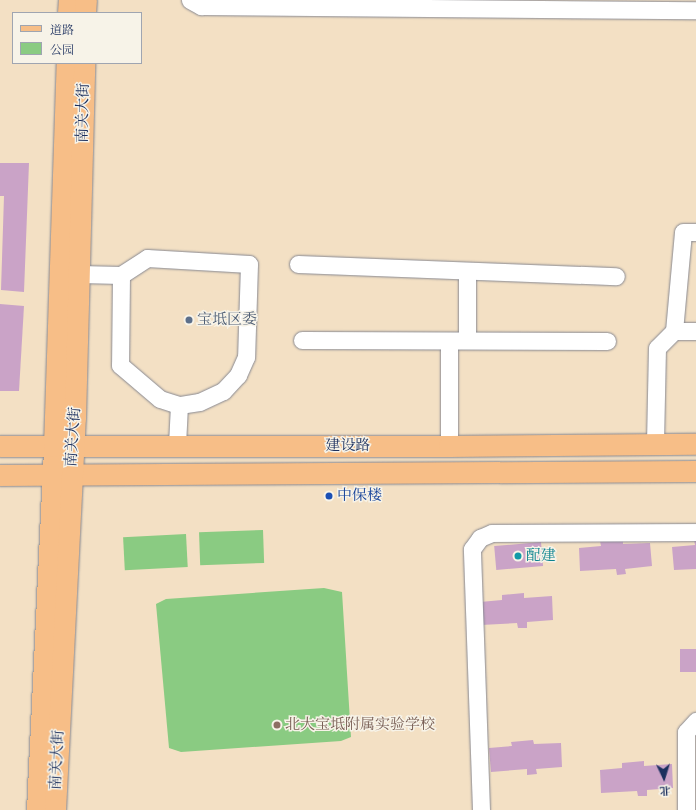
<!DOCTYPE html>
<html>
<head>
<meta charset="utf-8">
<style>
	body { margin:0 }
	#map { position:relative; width:696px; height:810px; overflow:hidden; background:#f3e0c4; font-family:"IM FELL French Canon","Noto Serif SC",serif }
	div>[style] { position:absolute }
	.green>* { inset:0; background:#8acb82; transform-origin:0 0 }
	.building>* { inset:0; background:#caa3c7; transform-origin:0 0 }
	.roads { filter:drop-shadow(0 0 1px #878891) drop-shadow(0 0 1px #878891) }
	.minor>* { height:17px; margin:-8.5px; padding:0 8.5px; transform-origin:8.5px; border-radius:8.5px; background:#fff }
	.major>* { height:21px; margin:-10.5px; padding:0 10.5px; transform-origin:10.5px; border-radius:10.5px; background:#f7be87 }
	.dots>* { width:11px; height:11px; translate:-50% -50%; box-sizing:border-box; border:2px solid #f7f3e8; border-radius:50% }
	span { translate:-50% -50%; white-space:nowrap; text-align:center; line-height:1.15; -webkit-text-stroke:3px #f7f3e8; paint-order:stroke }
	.street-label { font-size:15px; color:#1b2f5e }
	.service-label { font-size:15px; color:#4e5e75 }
	.left { translate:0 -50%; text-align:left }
	.transit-label { font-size:15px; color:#164399 }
	.culture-label { font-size:15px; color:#0d838f }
	.education-label { font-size:15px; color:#785e54 }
	.legend { position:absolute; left:12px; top:12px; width:130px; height:52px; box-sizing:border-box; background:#f7f3e8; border:1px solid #9fa5b1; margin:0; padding:5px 7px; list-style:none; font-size:12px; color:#1b2f5e }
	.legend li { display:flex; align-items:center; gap:8px; height:20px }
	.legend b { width:20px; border:1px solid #9fa5b1 }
	.north { position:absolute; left:644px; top:758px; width:40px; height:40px; -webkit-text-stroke:3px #f7f3e8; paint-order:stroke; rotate:176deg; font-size:11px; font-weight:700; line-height:16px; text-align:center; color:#1b2f5e }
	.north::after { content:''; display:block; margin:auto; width:14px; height:18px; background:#1b2f5e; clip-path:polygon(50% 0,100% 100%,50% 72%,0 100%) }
</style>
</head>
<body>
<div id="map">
	<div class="green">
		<div style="left:263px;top:530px;width:33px;height:64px;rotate:88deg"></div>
		<div style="left:186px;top:534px;width:33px;height:63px;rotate:87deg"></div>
		<div style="clip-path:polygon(324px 588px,342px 592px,351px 737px,341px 741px,181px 752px,169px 748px,156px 604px,166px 599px)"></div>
	</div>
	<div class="building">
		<div style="clip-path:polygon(0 163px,29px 163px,24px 292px,1px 290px,4px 196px,0 196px)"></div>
		<div style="clip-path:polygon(0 304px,24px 306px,19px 391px,0 391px)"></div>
		<div style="clip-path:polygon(623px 540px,623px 544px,650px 543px,652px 566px,625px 569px,626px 574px,617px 575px,616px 569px,580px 571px,579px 548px,601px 546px,600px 541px)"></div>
		<div style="clip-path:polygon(694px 540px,696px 540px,696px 569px,674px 570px,672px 547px,695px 545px)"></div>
		<div style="left:541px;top:542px;width:24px;height:47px;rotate:85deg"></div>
		<div style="clip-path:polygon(524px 593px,524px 598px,552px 596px,553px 620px,527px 622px,527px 628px,518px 628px,517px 623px,481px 625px,480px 602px,502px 600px,502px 595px)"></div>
		<div style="left:696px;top:649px;width:23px;height:16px;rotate:90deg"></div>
		<div style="clip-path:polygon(533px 740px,534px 744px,561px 743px,562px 767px,536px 769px,537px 774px,527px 775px,527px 769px,491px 772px,489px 748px,512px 746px,511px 742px)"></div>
		<div style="clip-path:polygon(644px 761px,644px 766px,672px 764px,673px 788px,647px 790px,647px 796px,638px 796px,637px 791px,601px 793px,600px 770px,622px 768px,622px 763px)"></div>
	</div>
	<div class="roads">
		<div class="minor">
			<div style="left:190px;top:0;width:13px;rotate:29deg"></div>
			<div style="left:201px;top:6px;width:495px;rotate:0.5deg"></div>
			<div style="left:298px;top:264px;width:318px;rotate:2.2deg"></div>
			<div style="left:467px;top:271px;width:69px;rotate:90deg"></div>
			<div style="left:79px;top:274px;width:42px;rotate:1.4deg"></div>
			<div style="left:121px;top:275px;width:31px;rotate:-33deg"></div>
			<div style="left:147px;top:258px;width:102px;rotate:3.4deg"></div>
			<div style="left:249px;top:264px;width:93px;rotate:91.8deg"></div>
			<div style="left:246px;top:357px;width:20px;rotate:114deg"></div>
			<div style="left:238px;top:375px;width:22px;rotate:133deg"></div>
			<div style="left:223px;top:391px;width:26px;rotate:155deg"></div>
			<div style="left:199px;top:402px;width:20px;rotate:171deg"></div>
			<div style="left:121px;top:275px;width:90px;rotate:90.6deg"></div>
			<div style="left:120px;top:365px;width:52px;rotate:40.4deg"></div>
			<div style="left:160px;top:399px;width:20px;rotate:18deg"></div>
			<div style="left:179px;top:405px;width:40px;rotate:92.9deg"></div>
			<div style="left:674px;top:331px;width:22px"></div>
			<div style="left:302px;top:340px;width:305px;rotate:0.2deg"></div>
			<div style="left:449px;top:341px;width:105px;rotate:90deg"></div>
			<div style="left:655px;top:443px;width:95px;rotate:-88.8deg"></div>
			<div style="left:657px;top:348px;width:24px;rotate:-45deg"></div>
			<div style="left:674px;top:331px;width:99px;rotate:-84.8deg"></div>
			<div style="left:683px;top:232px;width:13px"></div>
			<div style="left:481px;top:810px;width:261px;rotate:-92deg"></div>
			<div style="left:472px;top:549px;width:14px;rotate:-54deg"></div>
			<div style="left:480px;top:538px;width:13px;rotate:-23deg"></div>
			<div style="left:492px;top:533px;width:204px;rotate:-0.3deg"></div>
			<div style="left:686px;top:810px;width:78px;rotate:-90deg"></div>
			<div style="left:686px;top:732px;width:15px;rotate:-48deg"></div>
		</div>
		<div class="major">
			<div style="left:68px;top:13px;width:13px;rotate:-86deg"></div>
			<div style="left:85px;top:13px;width:13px;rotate:-86deg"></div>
			<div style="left:0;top:446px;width:449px"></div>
			<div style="left:449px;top:446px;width:247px;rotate:-0.5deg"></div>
			<div style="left:0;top:475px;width:696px;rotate:-0.33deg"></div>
			<div style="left:37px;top:810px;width:364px;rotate:-87.3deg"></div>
			<div style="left:54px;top:446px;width:383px;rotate:-88.1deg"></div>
			<div style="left:55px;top:810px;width:393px;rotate:-87.1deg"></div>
			<div style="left:75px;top:418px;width:355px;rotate:-88.5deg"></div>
		</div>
	</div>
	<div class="dots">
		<div style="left:189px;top:320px;background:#5c6f8a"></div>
		<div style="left:329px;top:496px;background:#1a4fb4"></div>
		<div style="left:518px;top:556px;background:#0f9aa8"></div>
		<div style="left:277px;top:725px;background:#8d6e63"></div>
	</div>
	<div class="street-label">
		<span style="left:83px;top:113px;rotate:-89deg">南关大街</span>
		<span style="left:73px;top:437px;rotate:-86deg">南关大街</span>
		<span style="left:348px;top:446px">建设路</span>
		<span style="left:57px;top:760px;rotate:-87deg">南关大街</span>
	</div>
	<div class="service-label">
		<span class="left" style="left:197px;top:320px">宝坻区委</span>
	</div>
	<div class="transit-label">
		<span class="left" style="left:337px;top:496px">中保楼</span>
	</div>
	<div class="culture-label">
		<span class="left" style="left:526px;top:556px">配建</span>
	</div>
	<div class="education-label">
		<span class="left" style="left:285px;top:725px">北大宝坻附属实验学校</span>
	</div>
	<ul class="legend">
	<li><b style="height:5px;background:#f7be87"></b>道路</li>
	<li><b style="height:11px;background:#8acb82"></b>公园</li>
	</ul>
	<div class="north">北</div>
</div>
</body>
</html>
